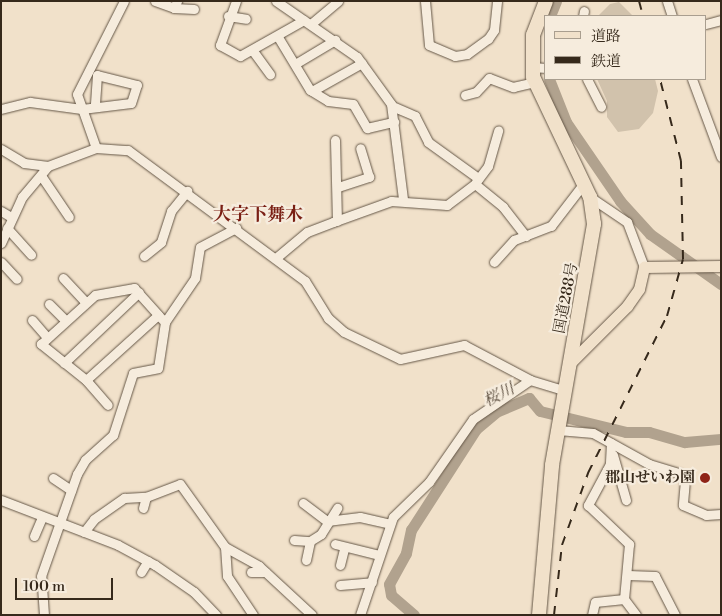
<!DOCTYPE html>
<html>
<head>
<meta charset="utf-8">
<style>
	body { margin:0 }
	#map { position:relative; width:722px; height:616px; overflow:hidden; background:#f1e1ca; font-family:"Libre Bodoni","Noto Serif JP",serif }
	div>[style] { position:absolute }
	.green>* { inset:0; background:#d1c2ac }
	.river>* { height:11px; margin:-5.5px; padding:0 5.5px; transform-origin:5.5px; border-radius:5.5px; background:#b1a28e }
	.roads { filter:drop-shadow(0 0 1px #655747) drop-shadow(0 0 1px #655747) }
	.minor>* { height:9px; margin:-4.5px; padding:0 4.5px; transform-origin:4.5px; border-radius:4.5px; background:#f6ecdd }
	.major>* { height:11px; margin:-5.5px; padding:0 5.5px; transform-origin:5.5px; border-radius:5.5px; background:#f1e1ca }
	.highway>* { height:14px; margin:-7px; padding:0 7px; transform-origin:7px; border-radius:7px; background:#f1e1ca }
	.rail>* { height:2px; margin-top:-1px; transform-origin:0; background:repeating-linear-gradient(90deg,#36291b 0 9px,transparent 0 18px) }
	.dots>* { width:14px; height:14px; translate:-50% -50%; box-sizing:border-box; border:2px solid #f6ecdd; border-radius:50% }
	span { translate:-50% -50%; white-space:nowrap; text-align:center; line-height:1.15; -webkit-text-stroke:4.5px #f6ecdd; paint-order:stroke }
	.street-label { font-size:15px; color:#36291b }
	.poi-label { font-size:15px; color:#36291b; font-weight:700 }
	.right { translate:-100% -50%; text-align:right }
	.water-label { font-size:16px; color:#5b4d3e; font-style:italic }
	.quarter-label { font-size:18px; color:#7a1f14; font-weight:700 }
	.frame { position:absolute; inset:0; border:2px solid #36291b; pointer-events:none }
	.legend { position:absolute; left:544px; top:15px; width:162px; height:65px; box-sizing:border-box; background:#f6ecdd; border:1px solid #a99e8f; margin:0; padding:6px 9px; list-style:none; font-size:15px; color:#36291b }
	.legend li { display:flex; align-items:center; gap:10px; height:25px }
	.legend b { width:25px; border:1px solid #a99e8f }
	.scale { position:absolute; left:15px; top:578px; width:98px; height:22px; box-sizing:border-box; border:2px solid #36291b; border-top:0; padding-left:6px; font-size:15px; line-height:18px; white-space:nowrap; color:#36291b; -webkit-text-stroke:4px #f6ecdd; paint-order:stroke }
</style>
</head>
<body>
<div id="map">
	<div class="green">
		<div style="clip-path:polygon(619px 2px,633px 16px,598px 16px,610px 4px)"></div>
		<div style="clip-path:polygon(597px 79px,655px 79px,658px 91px,653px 113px,639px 129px,618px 132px,607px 117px,607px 101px)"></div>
	</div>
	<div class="river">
		<div style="left:550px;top:16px;width:16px;rotate:-68deg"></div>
		<div style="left:549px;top:79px;width:46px;rotate:68.4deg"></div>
		<div style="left:566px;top:122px;width:96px;rotate:55.6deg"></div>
		<div style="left:620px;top:201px;width:45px;rotate:47.7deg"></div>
		<div style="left:650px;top:234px;width:87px;rotate:35.2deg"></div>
		<div style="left:414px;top:615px;width:30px;rotate:-139deg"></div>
		<div style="left:391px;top:595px;width:11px;rotate:-100deg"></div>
		<div style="left:389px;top:584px;width:35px;rotate:-61deg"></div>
		<div style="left:406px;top:553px;width:24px;rotate:-78deg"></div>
		<div style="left:411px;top:530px;width:120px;rotate:-57.2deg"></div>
		<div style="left:476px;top:429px;width:26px;rotate:-40deg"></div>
		<div style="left:496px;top:412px;width:36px;rotate:-23deg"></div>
		<div style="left:529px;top:398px;width:17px;rotate:50deg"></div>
		<div style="left:540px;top:411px;width:89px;rotate:13.7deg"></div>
		<div style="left:626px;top:432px;width:23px"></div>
		<div style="left:649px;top:432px;width:37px;rotate:16deg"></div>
		<div style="left:685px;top:442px;width:36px;rotate:-5deg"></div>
	</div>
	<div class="roads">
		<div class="minor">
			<div style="left:155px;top:1px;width:20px;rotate:20deg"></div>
			<div style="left:174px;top:8px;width:8px;rotate:-67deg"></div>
			<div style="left:236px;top:1px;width:47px;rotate:110deg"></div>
			<div style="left:220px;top:45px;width:23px;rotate:29deg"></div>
			<div style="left:240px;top:56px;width:73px;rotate:-29.4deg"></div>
			<div style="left:276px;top:1px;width:98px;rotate:34.7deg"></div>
			<div style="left:357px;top:57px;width:58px;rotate:54.1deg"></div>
			<div style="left:391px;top:104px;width:96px;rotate:82.8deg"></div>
			<div style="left:425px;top:1px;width:44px;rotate:84.8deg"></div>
			<div style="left:429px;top:45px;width:28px;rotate:23deg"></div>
			<div style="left:455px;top:56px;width:12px;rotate:-9deg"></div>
			<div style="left:467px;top:54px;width:26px;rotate:-36deg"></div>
			<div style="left:488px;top:39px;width:11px;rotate:-56deg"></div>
			<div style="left:494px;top:30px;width:29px;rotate:-84deg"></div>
			<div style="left:667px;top:1px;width:16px;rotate:72deg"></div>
			<div style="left:174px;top:8px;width:20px;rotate:3deg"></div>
			<div style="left:228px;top:16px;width:18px;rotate:9deg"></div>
			<div style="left:583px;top:16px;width:5px;rotate:-79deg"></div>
			<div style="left:312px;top:23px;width:34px;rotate:-40deg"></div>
			<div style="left:706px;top:24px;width:16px;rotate:-15deg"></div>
			<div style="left:278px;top:37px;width:62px;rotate:58.9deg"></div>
			<div style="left:310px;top:90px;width:21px;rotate:31deg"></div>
			<div style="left:328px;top:101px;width:25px;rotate:7deg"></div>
			<div style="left:353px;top:104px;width:28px;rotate:60deg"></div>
			<div style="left:367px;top:128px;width:28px;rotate:-13deg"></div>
			<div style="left:253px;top:51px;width:29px;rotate:54deg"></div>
			<div style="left:295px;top:64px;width:47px;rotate:-31deg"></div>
			<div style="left:532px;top:67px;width:14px;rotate:4deg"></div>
			<div style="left:587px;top:79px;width:31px;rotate:63deg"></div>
			<div style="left:692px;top:79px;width:83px;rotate:69.6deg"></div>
			<div style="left:312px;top:91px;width:57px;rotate:-29.2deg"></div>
			<div style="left:465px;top:95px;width:11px;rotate:-15deg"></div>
			<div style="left:476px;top:92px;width:19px;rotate:-47deg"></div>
			<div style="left:489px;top:78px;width:26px;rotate:21deg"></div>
			<div style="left:513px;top:87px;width:23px;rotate:-13deg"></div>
			<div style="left:392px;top:106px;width:25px;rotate:23deg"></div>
			<div style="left:415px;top:116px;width:29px;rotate:63deg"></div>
			<div style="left:428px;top:142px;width:62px;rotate:35.8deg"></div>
			<div style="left:1px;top:109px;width:30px;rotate:-14deg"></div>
			<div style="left:30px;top:102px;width:52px;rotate:7.7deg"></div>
			<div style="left:82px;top:109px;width:49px;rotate:-7deg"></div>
			<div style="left:131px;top:103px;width:19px;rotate:-72deg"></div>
			<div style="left:137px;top:85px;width:41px;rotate:-166deg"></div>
			<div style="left:97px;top:75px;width:31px;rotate:94deg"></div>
			<div style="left:335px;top:140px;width:81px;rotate:88.6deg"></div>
			<div style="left:96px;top:148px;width:57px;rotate:-109.4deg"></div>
			<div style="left:77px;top:94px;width:104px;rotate:-63.2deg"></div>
			<div style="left:1px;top:149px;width:27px;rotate:31deg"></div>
			<div style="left:24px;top:163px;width:24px;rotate:7deg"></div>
			<div style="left:48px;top:166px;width:51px;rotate:-20.6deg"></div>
			<div style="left:96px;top:148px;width:32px;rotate:4deg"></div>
			<div style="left:128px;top:150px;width:220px;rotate:36.5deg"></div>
			<div style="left:305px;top:281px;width:44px;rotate:58.1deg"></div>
			<div style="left:328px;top:318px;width:21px;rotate:41deg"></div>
			<div style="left:344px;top:332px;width:62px;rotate:25.7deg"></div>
			<div style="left:400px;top:359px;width:66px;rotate:-12.3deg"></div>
			<div style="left:464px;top:345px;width:75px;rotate:27.9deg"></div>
			<div style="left:530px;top:380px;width:37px;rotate:17deg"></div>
			<div style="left:42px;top:177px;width:48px;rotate:56deg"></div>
			<div style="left:476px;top:182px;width:20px;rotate:-53deg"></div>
			<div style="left:488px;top:166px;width:37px;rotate:-74deg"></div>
			<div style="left:338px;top:187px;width:33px;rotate:-18deg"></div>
			<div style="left:369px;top:177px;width:30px;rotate:-107deg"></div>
			<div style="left:590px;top:197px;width:45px;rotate:34deg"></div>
			<div style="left:627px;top:222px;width:48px;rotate:69.3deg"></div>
			<div style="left:1px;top:211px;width:12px;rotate:31deg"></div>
			<div style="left:7px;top:228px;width:36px;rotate:48deg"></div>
			<div style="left:1px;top:243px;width:51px;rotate:-65.5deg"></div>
			<div style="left:22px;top:197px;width:40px;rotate:-50deg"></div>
			<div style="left:144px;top:256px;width:22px;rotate:-39deg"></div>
			<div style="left:161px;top:242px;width:33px;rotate:-72deg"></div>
			<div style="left:171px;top:211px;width:26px;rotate:-51deg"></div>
			<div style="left:277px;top:257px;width:39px;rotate:-40deg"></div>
			<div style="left:307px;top:232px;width:28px;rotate:-21deg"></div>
			<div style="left:333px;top:222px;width:62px;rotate:-19.9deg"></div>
			<div style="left:391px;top:201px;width:56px;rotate:4.1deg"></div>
			<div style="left:447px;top:205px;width:35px;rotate:-37deg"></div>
			<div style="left:475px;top:184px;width:36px;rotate:39deg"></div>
			<div style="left:503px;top:207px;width:37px;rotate:52deg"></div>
			<div style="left:1px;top:262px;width:23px;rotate:47deg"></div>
			<div style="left:494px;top:262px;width:30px;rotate:-48deg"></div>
			<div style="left:514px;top:240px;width:40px;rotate:-21deg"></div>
			<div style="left:551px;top:226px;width:54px;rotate:-52.5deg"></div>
			<div style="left:63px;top:278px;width:33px;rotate:47deg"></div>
			<div style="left:134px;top:288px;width:36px;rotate:48deg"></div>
			<div style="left:158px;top:315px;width:97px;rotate:137.9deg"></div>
			<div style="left:86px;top:380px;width:58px;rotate:-141.3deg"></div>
			<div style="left:41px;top:344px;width:73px;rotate:-42.2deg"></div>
			<div style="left:95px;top:295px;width:40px;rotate:-10deg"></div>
			<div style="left:49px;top:304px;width:23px;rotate:45deg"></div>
			<div style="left:32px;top:320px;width:23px;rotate:49deg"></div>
			<div style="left:165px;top:322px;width:53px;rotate:-55.7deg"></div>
			<div style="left:195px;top:278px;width:31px;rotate:-81deg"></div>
			<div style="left:200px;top:247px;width:41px;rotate:-27.8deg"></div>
			<div style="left:64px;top:363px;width:103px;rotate:-43.4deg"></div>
			<div style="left:86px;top:380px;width:33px;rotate:49deg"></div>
			<div style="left:558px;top:430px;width:35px;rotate:5deg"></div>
			<div style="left:593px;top:433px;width:64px;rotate:29deg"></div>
			<div style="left:649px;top:464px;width:31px;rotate:17deg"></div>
			<div style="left:679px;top:473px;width:9px;rotate:49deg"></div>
			<div style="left:685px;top:480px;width:25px;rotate:95deg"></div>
			<div style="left:683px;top:505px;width:25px;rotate:23deg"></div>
			<div style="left:706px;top:515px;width:15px;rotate:-4deg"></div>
			<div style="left:611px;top:443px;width:21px;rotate:93deg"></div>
			<div style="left:610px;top:464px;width:47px;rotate:118.2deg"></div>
			<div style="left:588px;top:505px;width:57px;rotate:43.6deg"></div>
			<div style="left:629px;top:544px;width:55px;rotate:95.2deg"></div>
			<div style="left:624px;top:599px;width:20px;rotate:53deg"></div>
			<div style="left:613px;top:455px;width:47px;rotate:73.9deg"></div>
			<div style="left:53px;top:478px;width:22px;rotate:34deg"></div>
			<div style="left:1px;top:500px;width:125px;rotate:21deg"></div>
			<div style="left:118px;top:545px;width:42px;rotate:28.4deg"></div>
			<div style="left:155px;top:565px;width:47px;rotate:34.7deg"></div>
			<div style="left:194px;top:592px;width:32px;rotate:46deg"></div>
			<div style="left:303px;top:503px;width:30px;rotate:37deg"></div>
			<div style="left:327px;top:521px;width:33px;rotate:-7deg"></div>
			<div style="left:360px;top:517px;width:31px;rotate:13deg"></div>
			<div style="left:143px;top:508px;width:11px;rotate:-75deg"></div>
			<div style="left:84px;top:532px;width:16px;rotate:-52deg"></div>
			<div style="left:94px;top:519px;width:37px;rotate:-35deg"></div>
			<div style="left:124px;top:498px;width:22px;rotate:-3deg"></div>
			<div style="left:146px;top:497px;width:36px;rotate:-21deg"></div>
			<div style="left:180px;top:484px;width:77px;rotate:54.5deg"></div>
			<div style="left:225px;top:547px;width:29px;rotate:86deg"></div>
			<div style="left:227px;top:576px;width:47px;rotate:56.3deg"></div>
			<div style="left:34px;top:536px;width:21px;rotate:-67deg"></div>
			<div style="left:294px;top:540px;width:16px;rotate:4deg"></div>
			<div style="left:310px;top:541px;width:13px;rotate:-32deg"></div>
			<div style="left:321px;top:534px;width:31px;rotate:-58deg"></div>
			<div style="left:335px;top:544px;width:45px;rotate:14deg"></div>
			<div style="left:225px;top:547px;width:39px;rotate:29deg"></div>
			<div style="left:259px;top:566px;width:72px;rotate:42.8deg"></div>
			<div style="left:306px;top:560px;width:19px;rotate:-78deg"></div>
			<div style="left:340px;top:565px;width:16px;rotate:-76deg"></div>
			<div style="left:141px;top:572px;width:13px;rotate:-58deg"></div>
			<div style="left:251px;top:572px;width:14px"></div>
			<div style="left:628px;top:575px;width:27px;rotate:2deg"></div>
			<div style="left:655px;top:576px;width:44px;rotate:62.9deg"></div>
			<div style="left:340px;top:585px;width:32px;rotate:-5deg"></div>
			<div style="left:44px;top:615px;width:39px;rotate:-94deg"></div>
			<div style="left:41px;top:576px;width:108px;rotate:-70.6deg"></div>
			<div style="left:77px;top:474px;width:16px;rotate:-60deg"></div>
			<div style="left:85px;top:460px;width:38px;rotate:-42deg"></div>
			<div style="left:113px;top:435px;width:65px;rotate:-72.1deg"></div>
			<div style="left:133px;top:373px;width:25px;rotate:-11deg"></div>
			<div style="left:158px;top:368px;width:47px;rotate:-81.3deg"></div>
			<div style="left:165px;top:322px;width:10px;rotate:-135deg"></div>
			<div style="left:360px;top:615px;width:103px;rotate:-71.4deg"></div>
			<div style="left:393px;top:517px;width:50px;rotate:-44.2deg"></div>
			<div style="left:429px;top:482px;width:77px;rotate:-55.1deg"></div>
			<div style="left:473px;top:419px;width:69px;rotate:-34.4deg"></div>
			<div style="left:592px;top:615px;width:13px;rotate:-77deg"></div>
			<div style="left:595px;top:602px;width:29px;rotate:-6deg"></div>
		</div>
		<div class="major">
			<div style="left:569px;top:364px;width:82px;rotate:-45deg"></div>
			<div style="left:627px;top:306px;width:21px;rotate:-55deg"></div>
			<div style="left:639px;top:289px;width:23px;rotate:-77deg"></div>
			<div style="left:644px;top:267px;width:77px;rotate:-0.7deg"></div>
		</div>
		<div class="highway">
			<div style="left:539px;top:615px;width:151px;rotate:-85deg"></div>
			<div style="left:552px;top:465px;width:245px;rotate:-80.1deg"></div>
			<div style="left:594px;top:224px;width:27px;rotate:-98deg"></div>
			<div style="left:590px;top:197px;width:133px;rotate:-115.4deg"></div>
			<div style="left:533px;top:77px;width:42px;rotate:-90deg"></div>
			<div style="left:533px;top:35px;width:36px;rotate:-69deg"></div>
		</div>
	</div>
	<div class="rail">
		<div style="left:639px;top:1px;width:16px;rotate:75deg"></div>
		<div style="left:554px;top:615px;width:70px;rotate:-83.5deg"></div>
		<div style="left:562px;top:545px;width:77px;rotate:-70.1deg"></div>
		<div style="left:588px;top:473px;width:176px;rotate:-63.3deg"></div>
		<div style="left:667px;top:316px;width:59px;rotate:-74.3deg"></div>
		<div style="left:683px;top:259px;width:98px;rotate:-91.2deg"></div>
		<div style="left:681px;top:161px;width:85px;rotate:-104.4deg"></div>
	</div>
	<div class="dots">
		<div style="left:705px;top:478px;background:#8f2418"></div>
	</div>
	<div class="street-label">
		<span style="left:566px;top:298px;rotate:-79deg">国道288号</span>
	</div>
	<div class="poi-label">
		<span class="right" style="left:695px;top:478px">郡山せいわ園</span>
	</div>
	<div class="water-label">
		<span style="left:499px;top:395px;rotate:-27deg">桜川</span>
	</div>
	<div class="quarter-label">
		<span style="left:258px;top:215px">大字下舞木</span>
	</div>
	<div class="frame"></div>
	<ul class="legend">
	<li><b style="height:6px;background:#f1e1ca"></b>道路</li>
	<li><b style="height:6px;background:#36291b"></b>鉄道</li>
	</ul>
	<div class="scale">100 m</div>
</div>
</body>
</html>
